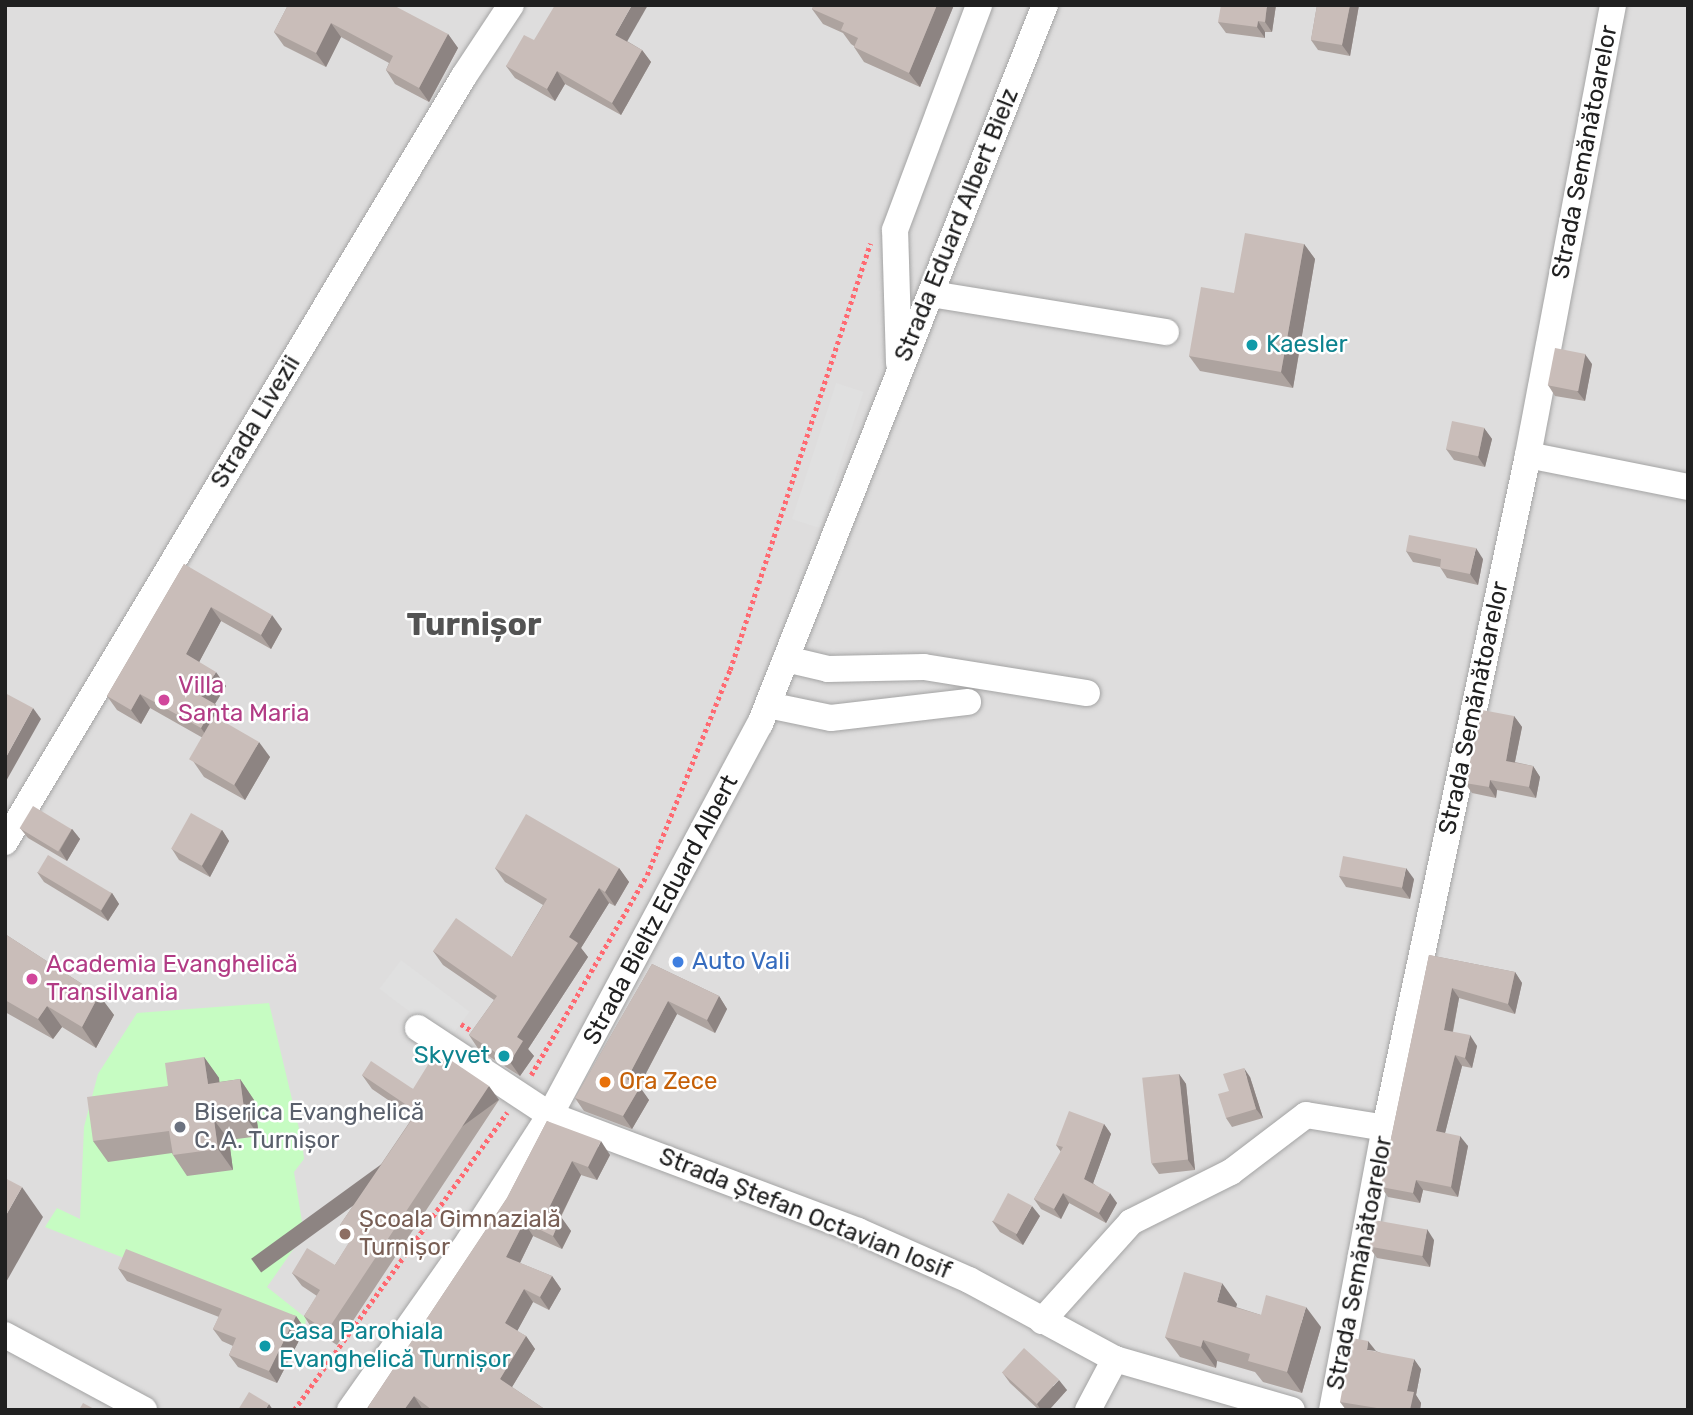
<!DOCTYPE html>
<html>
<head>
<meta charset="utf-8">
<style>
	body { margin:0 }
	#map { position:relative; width:1693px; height:1415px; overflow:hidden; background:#f1ebe6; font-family:Rubik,sans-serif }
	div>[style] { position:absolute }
	.residential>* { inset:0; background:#dedddd; transform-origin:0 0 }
	.park>* { inset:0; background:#c6fcc2 }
	.parking>* { inset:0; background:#e0e0e0; transform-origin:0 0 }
	.path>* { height:4.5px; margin-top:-2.25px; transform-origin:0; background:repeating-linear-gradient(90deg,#ff6971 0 3.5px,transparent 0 7px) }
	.roads { filter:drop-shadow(0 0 2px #a4a4a4) drop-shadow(0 0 2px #a4a4a4) }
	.minor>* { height:26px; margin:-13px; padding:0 13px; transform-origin:13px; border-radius:13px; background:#fff }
	.wall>* { inset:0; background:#ada39f }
	.shaded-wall>* { inset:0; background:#8d8482; transform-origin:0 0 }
	.building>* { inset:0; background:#c9bdb9; transform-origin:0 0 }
	.dots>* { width:19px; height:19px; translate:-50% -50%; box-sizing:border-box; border:4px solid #fff; border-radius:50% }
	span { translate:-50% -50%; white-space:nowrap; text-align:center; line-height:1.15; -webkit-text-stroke:5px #fff; paint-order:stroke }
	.street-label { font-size:24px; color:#202020 }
	.culture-label { font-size:24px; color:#0d838f }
	.left { translate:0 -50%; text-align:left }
	.right { translate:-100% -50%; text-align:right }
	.hotel-label { font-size:24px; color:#b23c85 }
	.shop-label { font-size:24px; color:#366cbe }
	.food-label { font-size:24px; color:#c56008 }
	.worship-label { font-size:24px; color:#5b616d }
	.education-label { font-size:24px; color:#785e54 }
	.district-label { font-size:32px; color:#535353; font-weight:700 }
	.frame { position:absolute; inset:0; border:7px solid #202020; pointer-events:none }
</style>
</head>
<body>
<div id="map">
	<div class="residential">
		<div style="left:5px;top:5px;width:1683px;height:1405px"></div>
	</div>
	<div class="park">
		<div style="clip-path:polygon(269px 1003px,302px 1141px,304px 1159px,294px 1172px,304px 1234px,267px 1287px,306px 1318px,305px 1329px,45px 1227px,57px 1208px,80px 1219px,84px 1127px,98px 1074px,137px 1013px)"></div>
	</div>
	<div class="parking">
		<div style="left:836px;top:383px;width:29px;height:143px;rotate:18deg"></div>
		<div style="left:401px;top:960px;width:86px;height:36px;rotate:37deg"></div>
	</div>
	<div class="path">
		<div style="left:461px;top:1024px;width:17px;rotate:33deg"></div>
		<div style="left:531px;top:1075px;width:231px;rotate:-59.9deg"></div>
		<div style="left:647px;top:875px;width:221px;rotate:-68deg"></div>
		<div style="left:730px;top:670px;width:449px;rotate:-71.8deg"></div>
		<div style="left:294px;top:1410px;width:366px;rotate:-54.4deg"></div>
	</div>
	<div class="roads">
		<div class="minor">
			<div style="left:931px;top:294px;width:238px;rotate:9.2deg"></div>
			<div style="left:899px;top:363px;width:133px;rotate:-91.7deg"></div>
			<div style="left:895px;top:230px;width:240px;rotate:-69.5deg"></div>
			<div style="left:1528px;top:455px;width:163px;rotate:11.3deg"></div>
			<div style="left:786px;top:659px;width:43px;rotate:13.4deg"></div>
			<div style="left:828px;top:669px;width:96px;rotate:-1.2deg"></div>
			<div style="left:924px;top:667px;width:165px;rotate:9.1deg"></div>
			<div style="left:768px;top:705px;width:64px;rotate:11.7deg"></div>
			<div style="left:831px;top:718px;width:138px;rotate:-6.7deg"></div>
			<div style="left:5px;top:842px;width:893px;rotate:-59.07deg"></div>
			<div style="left:464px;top:76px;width:85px;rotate:-56.5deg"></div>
			<div style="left:418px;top:1028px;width:158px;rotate:33.4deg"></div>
			<div style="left:550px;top:1115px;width:329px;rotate:20.6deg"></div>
			<div style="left:858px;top:1231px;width:121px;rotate:23.8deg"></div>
			<div style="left:969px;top:1280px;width:166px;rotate:28.4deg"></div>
			<div style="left:1115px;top:1359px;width:184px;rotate:16.1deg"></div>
			<div style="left:1042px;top:1321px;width:133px;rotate:-48deg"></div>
			<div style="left:1131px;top:1222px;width:112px;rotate:-26.6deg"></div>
			<div style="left:1231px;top:1172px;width:94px;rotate:-37.2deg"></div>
			<div style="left:1306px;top:1115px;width:80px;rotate:9.3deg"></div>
			<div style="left:5px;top:1335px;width:158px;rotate:28.3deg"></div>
			<div style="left:350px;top:1410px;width:196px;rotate:-54.8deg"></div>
			<div style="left:463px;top:1250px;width:161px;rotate:-57.2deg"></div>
			<div style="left:550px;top:1115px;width:444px;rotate:-61.8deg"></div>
			<div style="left:760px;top:724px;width:773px;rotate:-68.38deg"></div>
			<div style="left:1088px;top:1410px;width:58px;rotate:-62.1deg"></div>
			<div style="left:1332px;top:1410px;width:287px;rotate:-79.4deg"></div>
			<div style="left:1385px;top:1128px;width:688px;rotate:-78deg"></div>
			<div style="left:1528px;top:455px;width:458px;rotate:-79.3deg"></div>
		</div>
	</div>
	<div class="wall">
		<div style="clip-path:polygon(288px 5px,448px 34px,458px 48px,429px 102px,395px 84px,386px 70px,389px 63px,341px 37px,326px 67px,284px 46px,274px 32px)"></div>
		<div style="clip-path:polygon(814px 5px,954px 5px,920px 87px,864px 62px,854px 47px,854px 46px,851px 44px,843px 33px,823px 24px,812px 9px)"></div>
		<div style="clip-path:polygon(1276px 5px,1272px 32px,1265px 32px,1265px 38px,1226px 33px,1218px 22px)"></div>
		<div style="clip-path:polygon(1317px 5px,1359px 5px,1350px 56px,1318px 50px,1311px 40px)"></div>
		<div style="clip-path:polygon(534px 40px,627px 41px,642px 50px,651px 62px,621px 115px,565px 84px,555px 101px,515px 78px,506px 66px)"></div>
		<div style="clip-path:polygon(1304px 244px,1315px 259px,1293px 388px,1200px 371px,1189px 356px,1234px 293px)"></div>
		<div style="clip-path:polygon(1592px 364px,1585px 401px,1555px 396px,1548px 385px)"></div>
		<div style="clip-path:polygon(1484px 428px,1492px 439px,1485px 467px,1454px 460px,1446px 449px)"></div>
		<div style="clip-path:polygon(1406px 551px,1483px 559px,1478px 585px,1447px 578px,1440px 567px,1413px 562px)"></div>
		<div style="clip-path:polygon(184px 564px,282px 629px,271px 649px,221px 621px,199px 662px,226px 686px,215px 704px,225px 718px,223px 722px,270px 757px,245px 800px,204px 777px,193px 761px,203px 738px,150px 708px,141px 724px,117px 710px,107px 696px)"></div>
		<div style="clip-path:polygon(1514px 716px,1522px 727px,1515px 762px,1533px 766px,1540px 777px,1536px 798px,1497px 790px,1496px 798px,1472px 793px,1465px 783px)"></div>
		<div style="clip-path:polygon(20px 828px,72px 829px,80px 839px,67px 861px,28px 838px)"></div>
		<div style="clip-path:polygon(222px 830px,229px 841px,210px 877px,179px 860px,172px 849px)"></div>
		<div style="clip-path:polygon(495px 868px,619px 868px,629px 882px,615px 906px,609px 903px,581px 948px,588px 957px,528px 1049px,534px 1056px,520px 1076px,479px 1050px,469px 1035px,494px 1000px,443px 965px,433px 951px,512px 957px,543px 905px,505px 882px)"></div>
		<div style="clip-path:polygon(37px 872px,112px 893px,119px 904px,108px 921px,44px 882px)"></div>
		<div style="clip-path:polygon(1339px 876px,1414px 879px,1410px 899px,1346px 887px)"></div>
		<div style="clip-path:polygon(5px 934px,99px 995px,114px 1015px,96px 1048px,62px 1027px,53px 1039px,5px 1012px)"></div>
		<div style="clip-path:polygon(1429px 955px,1515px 972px,1522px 983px,1515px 1014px,1459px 998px,1453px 1032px,1477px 1046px,1472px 1068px,1462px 1066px,1445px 1133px,1468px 1146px,1458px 1197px,1423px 1190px,1420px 1203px,1388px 1197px,1381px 1187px)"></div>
		<div style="clip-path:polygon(652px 964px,719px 996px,727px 1009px,715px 1033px,677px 1014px,639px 1087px,649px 1100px,632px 1129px,584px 1111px,575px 1098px)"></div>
		<div style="clip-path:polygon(204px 1057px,219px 1078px,219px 1082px,240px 1079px,254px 1100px,259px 1136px,229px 1140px,233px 1170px,187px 1176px,173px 1155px,172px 1153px,108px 1162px,93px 1141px,168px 1086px)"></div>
		<div style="clip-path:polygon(1179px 1074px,1186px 1084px,1195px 1170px,1159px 1174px,1152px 1164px)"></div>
		<div style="clip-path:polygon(362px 1075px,413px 1089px,499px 1100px,337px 1345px,313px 1330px,304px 1316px,317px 1296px,302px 1286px,292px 1273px,335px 1265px,351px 1240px,340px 1225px,413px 1117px,372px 1089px)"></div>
		<div style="clip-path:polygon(1250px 1077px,1263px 1118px,1232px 1127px,1226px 1118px,1229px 1091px)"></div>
		<div style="clip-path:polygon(547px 1121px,610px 1155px,597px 1180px,581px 1175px,561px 1217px,571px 1231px,562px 1249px,533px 1236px,520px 1263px,552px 1276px,561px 1289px,549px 1310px,533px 1302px,517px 1331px,526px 1336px,535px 1349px,512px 1387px,546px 1410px,369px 1410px,368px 1407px,507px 1198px)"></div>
		<div style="clip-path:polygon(1104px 1124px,1111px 1134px,1093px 1183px,1117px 1203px,1106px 1223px,1069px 1203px,1061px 1219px,1041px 1209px,1034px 1199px,1061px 1152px,1056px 1145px)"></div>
		<div style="clip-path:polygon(1040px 1216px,1023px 1245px,1000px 1232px,992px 1221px)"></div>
		<div style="clip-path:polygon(1434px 1240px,1430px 1267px,1377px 1258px,1369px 1247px)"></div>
		<div style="clip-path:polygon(118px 1268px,296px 1316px,305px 1329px,277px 1383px,238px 1367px,229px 1355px,233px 1346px,222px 1341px,213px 1329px,219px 1317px,127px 1281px)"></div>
		<div style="clip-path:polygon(1237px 1304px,1236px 1307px,1261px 1315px,1321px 1327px,1302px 1393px,1263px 1382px,1255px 1372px,1217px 1361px,1216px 1368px,1180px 1357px,1165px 1337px)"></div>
		<div style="clip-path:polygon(1376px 1351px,1421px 1369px,1416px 1395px,1421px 1403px,1420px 1410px,1346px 1410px,1340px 1402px)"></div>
		<div style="clip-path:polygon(1002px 1372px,1067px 1390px,1049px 1410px,1039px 1410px,1010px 1383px)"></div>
	</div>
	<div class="shaded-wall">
		<div style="clip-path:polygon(632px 5px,648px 5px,624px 47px,615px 35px)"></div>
		<div style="clip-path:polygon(937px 5px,954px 5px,920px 87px,909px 73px)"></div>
		<div style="clip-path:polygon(1267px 5px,1276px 5px,1272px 32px,1265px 22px)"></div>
		<div style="clip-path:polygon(1350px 5px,1359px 5px,1350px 56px,1342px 45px)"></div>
		<div style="clip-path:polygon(1258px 21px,1265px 32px,1265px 38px,1257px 27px)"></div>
		<div style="clip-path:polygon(331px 23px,341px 37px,326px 67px,316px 53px)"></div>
		<div style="clip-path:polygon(448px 34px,458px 48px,429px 102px,419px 88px)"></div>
		<div style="clip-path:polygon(642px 50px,651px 62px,621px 115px,612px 103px)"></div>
		<div style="clip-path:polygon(557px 71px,565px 84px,555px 101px,547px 89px)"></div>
		<div style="clip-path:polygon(1304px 244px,1315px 259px,1293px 388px,1281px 372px)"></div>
		<div style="clip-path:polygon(1585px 354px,1592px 364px,1585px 401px,1577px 391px)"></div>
		<div style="clip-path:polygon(1484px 428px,1492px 439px,1485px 467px,1478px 457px)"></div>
		<div style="clip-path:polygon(1476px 548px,1483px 559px,1478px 585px,1470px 574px)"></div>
		<div style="clip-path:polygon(211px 607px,221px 621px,196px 668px,186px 654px)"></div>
		<div style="clip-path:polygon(272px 615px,282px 629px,271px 649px,261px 635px)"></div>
		<div style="clip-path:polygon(216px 672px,226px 686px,211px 710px,201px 696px)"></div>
		<div style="clip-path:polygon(140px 694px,150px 708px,141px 724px,131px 710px)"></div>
		<div style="clip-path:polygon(215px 704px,225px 718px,211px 743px,201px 728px)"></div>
		<div style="clip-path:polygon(33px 708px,41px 719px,5px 783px,5px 759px)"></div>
		<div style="clip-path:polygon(1514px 716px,1522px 727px,1513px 771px,1506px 761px)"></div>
		<div style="clip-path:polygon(259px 742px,270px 757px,245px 800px,234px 784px)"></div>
		<div style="clip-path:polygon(1533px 766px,1540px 777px,1536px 798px,1529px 787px)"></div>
		<div style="clip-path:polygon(1490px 780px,1497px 790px,1496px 798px,1489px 787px)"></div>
		<div style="clip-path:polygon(72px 829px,80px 839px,67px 861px,60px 850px)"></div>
		<div style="clip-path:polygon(222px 830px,229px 841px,210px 877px,202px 866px)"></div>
		<div style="clip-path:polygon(619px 868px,629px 882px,615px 906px,605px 892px)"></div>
		<div style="clip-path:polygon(1406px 868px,1414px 879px,1410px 899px,1402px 888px)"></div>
		<div style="clip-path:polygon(599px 888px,609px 903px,581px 948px,588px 957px,528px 1049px,534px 1056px,520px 1076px,510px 1062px,517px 1037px,569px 937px)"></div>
		<div style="clip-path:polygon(112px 893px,119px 904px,108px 921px,101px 911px)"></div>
		<div style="clip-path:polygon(1515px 972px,1522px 983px,1515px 1014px,1508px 1004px)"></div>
		<div style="clip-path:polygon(1452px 988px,1459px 998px,1451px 1040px,1444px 1030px)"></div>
		<div style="clip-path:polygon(99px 995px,114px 1015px,96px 1048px,82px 1027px)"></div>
		<div style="clip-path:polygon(719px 996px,727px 1009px,715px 1033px,707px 1020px)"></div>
		<div style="clip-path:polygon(668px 1001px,677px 1014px,636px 1092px,627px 1079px)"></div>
		<div style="clip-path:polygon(47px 1006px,62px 1027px,53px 1039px,38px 1019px)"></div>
		<div style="clip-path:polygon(1470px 1035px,1477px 1046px,1472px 1068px,1465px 1058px)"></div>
		<div style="clip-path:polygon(1455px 1055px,1462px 1066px,1443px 1141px,1436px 1131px)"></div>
		<div style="clip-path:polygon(204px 1057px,219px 1078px,222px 1104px,208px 1084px)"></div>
		<div style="clip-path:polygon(1244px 1068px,1250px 1077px,1263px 1118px,1256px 1109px)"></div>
		<div style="clip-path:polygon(1179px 1074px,1186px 1084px,1195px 1170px,1188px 1160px)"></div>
		<div style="clip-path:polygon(240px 1079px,254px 1100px,259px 1136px,245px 1116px)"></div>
		<div style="left:489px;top:1086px;width:17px;height:294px;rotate:54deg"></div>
		<div style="clip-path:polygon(640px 1087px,649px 1100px,632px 1129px,623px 1116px)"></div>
		<div style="clip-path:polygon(214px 1120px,229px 1140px,233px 1170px,218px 1149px)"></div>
		<div style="clip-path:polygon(1104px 1124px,1111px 1134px,1091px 1189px,1084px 1179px)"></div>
		<div style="clip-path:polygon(1460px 1136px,1468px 1146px,1458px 1197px,1451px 1187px)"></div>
		<div style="clip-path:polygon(601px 1141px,610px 1155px,597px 1180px,588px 1167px)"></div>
		<div style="clip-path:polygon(572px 1161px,581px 1175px,556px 1226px,547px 1212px)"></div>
		<div style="clip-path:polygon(1416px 1180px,1423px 1190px,1420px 1203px,1413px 1193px)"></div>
		<div style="clip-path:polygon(22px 1187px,43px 1217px,5px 1284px,5px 1217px)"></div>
		<div style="clip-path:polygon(1063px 1193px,1069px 1203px,1061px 1219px,1054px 1209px)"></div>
		<div style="clip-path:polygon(1110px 1193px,1117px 1203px,1106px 1223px,1099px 1213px)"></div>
		<div style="clip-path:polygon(1032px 1206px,1040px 1216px,1023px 1245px,1016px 1235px)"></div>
		<div style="clip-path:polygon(561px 1217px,571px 1231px,562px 1249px,553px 1236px)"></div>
		<div style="clip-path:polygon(524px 1222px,533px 1236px,516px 1271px,506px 1257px)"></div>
		<div style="clip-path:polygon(1427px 1229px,1434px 1240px,1430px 1267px,1422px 1256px)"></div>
		<div style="clip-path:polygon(552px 1276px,561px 1289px,549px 1310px,540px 1297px)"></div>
		<div style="clip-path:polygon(1222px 1283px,1237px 1304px,1232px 1323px,1217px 1302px)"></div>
		<div style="clip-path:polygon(524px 1289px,533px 1302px,514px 1337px,505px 1323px)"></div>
		<div style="clip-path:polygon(1306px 1307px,1321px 1327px,1302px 1393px,1287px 1372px)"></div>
		<div style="clip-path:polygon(296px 1316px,305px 1329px,277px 1383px,269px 1371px)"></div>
		<div style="clip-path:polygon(526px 1336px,535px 1349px,509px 1392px,500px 1379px)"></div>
		<div style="clip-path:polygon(1203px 1340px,1217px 1361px,1216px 1368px,1201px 1347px)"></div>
		<div style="clip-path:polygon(1368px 1341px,1376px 1351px,1367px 1350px)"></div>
		<div style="clip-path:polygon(1414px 1359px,1421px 1369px,1416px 1395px,1421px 1403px,1420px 1410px,1410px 1410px,1407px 1391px)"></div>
		<div style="clip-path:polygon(1059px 1380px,1067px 1390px,1049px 1410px,1041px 1410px,1037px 1404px)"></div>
		<div style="clip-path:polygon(414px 1396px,423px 1410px,404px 1410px)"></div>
		<div style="clip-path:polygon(269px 1404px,273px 1410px,265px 1410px)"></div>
	</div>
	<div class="building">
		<div style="clip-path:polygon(288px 5px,393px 5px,448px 34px,419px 88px,386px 70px,393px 56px,331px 23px,316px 53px,274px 32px)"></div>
		<div style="clip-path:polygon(555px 5px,632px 5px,615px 35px,642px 50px,612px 103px,557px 71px,547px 89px,506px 66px,524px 35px,534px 40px)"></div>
		<div style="clip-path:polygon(814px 5px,937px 5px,909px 73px,854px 47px,858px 38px,841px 30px,844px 23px,812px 9px)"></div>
		<div style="clip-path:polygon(1221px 5px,1267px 5px,1265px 22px,1258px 21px,1257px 27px,1218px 22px)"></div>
		<div style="clip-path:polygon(1317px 5px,1350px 5px,1342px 45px,1311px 40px)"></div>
		<div style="clip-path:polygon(1245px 233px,1304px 244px,1281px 372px,1189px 356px,1201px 287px,1234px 293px)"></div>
		<div style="left:1555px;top:348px;width:31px;height:38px;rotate:11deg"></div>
		<div style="left:1452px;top:421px;width:33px;height:29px;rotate:12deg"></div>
		<div style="clip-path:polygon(1409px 535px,1476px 548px,1470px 574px,1440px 568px,1441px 559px,1406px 551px)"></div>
		<div style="clip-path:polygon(184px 564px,272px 615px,261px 635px,211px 607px,186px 654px,216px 672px,201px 696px,215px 704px,201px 728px,140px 694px,131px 710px,107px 696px)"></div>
		<div style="clip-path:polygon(5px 693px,33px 708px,5px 759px)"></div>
		<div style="clip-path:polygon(1482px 710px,1514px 716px,1506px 761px,1533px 766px,1529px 787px,1490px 780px,1489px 787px,1465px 783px)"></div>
		<div style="left:214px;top:716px;width:52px;height:50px;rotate:30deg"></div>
		<div style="left:33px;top:806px;width:45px;height:26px;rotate:31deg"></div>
		<div style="left:191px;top:813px;width:35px;height:41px;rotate:29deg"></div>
		<div style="clip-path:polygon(526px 814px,619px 868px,605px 892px,599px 888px,569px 937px,578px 943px,517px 1037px,523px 1041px,510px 1062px,469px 1035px,497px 996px,433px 951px,456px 918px,512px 957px,547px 899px,495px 868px)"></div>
		<div style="left:48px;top:855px;width:74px;height:20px;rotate:31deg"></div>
		<div style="left:1343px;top:856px;width:64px;height:20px;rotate:11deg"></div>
		<div style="clip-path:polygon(5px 934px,99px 995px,82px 1027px,47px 1006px,38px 1019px,5px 1000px)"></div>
		<div style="clip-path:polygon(1429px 955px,1515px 972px,1508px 1004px,1452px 988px,1444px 1030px,1470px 1035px,1465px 1058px,1455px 1055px,1436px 1131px,1460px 1136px,1451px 1187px,1416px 1180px,1413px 1193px,1381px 1187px)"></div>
		<div style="clip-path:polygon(652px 964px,719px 996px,707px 1020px,668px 1001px,627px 1079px,640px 1087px,623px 1116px,575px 1098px)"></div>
		<div style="clip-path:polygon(434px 1055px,449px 1065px,452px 1061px,489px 1086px,327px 1331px,304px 1316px,320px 1290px,292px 1273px,307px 1248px,335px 1265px,354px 1234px,340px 1225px,417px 1112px,362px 1075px,371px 1061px,413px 1089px)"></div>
		<div style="clip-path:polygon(204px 1057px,208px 1084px,240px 1079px,245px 1116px,214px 1120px,218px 1149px,173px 1155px,169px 1131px,93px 1141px,87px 1097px,168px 1086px,165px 1063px)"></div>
		<div style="clip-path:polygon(1244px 1068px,1256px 1109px,1226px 1118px,1218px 1094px,1229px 1091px,1223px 1074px)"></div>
		<div style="left:1179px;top:1074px;width:86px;height:37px;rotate:84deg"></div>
		<div style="clip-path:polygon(1069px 1111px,1104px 1124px,1084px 1179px,1110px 1193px,1099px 1213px,1063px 1193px,1054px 1209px,1034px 1199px,1063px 1147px,1056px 1145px)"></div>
		<div style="clip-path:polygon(547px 1121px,601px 1141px,588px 1167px,572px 1161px,547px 1212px,561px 1217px,553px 1236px,524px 1222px,506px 1257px,552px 1276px,540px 1297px,524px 1289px,505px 1323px,526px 1336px,500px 1379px,546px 1410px,432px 1410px,414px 1396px,404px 1410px,371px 1410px,368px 1407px,507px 1198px)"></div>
		<div style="clip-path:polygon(5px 1178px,22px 1187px,5px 1217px)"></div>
		<div style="left:1008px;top:1193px;width:27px;height:32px;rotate:28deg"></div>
		<div style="left:1374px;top:1220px;width:54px;height:27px;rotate:10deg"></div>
		<div style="clip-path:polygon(126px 1249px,296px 1316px,269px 1371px,229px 1355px,236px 1338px,213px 1329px,222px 1309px,118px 1268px)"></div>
		<div style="clip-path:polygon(1184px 1272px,1222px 1283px,1217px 1302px,1261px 1315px,1266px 1295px,1306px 1307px,1287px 1372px,1248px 1361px,1250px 1354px,1203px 1340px,1201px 1347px,1165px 1337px)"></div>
		<div style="clip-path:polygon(1352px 1338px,1368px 1341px,1367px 1350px,1414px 1359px,1407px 1391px,1414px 1392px,1410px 1410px,1377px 1410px,1377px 1408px,1340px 1402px)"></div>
		<div style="left:1024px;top:1348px;width:47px;height:33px;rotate:42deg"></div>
		<div style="clip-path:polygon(249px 1392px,269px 1404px,265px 1410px,238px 1410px)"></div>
		<div style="clip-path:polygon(83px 1403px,96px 1410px,79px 1410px)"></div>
	</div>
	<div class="dots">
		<div style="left:1252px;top:345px;background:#0f9aa8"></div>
		<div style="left:164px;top:700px;background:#d1479c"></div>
		<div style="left:678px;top:962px;background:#3f7fe0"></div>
		<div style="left:32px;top:979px;background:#d1479c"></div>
		<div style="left:504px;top:1056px;background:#0f9aa8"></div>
		<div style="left:605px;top:1082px;background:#e8710a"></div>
		<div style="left:180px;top:1127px;background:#6b7280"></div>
		<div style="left:345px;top:1234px;background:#8d6e63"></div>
		<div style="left:265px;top:1346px;background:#0f9aa8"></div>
	</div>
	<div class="street-label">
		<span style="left:1585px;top:152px;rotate:-79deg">Strada Semănătoarelor</span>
		<span style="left:957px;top:225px;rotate:-68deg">Strada Eduard Albert Bielz</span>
		<span style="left:256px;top:422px;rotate:-59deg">Strada Livezii</span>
		<span style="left:1474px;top:708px;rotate:-78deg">Strada Semănătoarelor</span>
		<span style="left:661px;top:910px;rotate:-62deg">Strada Bieltz Eduard Albert</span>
		<span style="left:805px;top:1214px;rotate:22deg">Strada Ștefan Octavian Iosif</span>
		<span style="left:1360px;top:1263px;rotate:-79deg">Strada Semănătoarelor</span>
	</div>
	<div class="culture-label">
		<span class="left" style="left:1266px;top:345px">Kaesler</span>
		<span class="right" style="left:490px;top:1056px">Skyvet</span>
		<span class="left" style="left:279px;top:1346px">Casa Parohiala<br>Evanghelică Turnișor</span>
	</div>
	<div class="hotel-label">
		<span class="left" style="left:178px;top:700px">Villa<br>Santa Maria</span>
		<span class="left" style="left:46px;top:979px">Academia Evanghelică<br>Transilvania</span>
	</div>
	<div class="shop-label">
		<span class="left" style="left:692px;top:962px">Auto Vali</span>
	</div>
	<div class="food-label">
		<span class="left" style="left:619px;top:1082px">Ora Zece</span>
	</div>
	<div class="worship-label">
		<span class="left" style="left:194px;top:1127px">Biserica Evanghelică<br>C. A. Turnișor</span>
	</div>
	<div class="education-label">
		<span class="left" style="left:359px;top:1234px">Școala Gimnazială<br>Turnișor</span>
	</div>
	<div class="district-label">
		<span style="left:474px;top:624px">Turnișor</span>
	</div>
	<div class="frame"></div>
</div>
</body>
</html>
